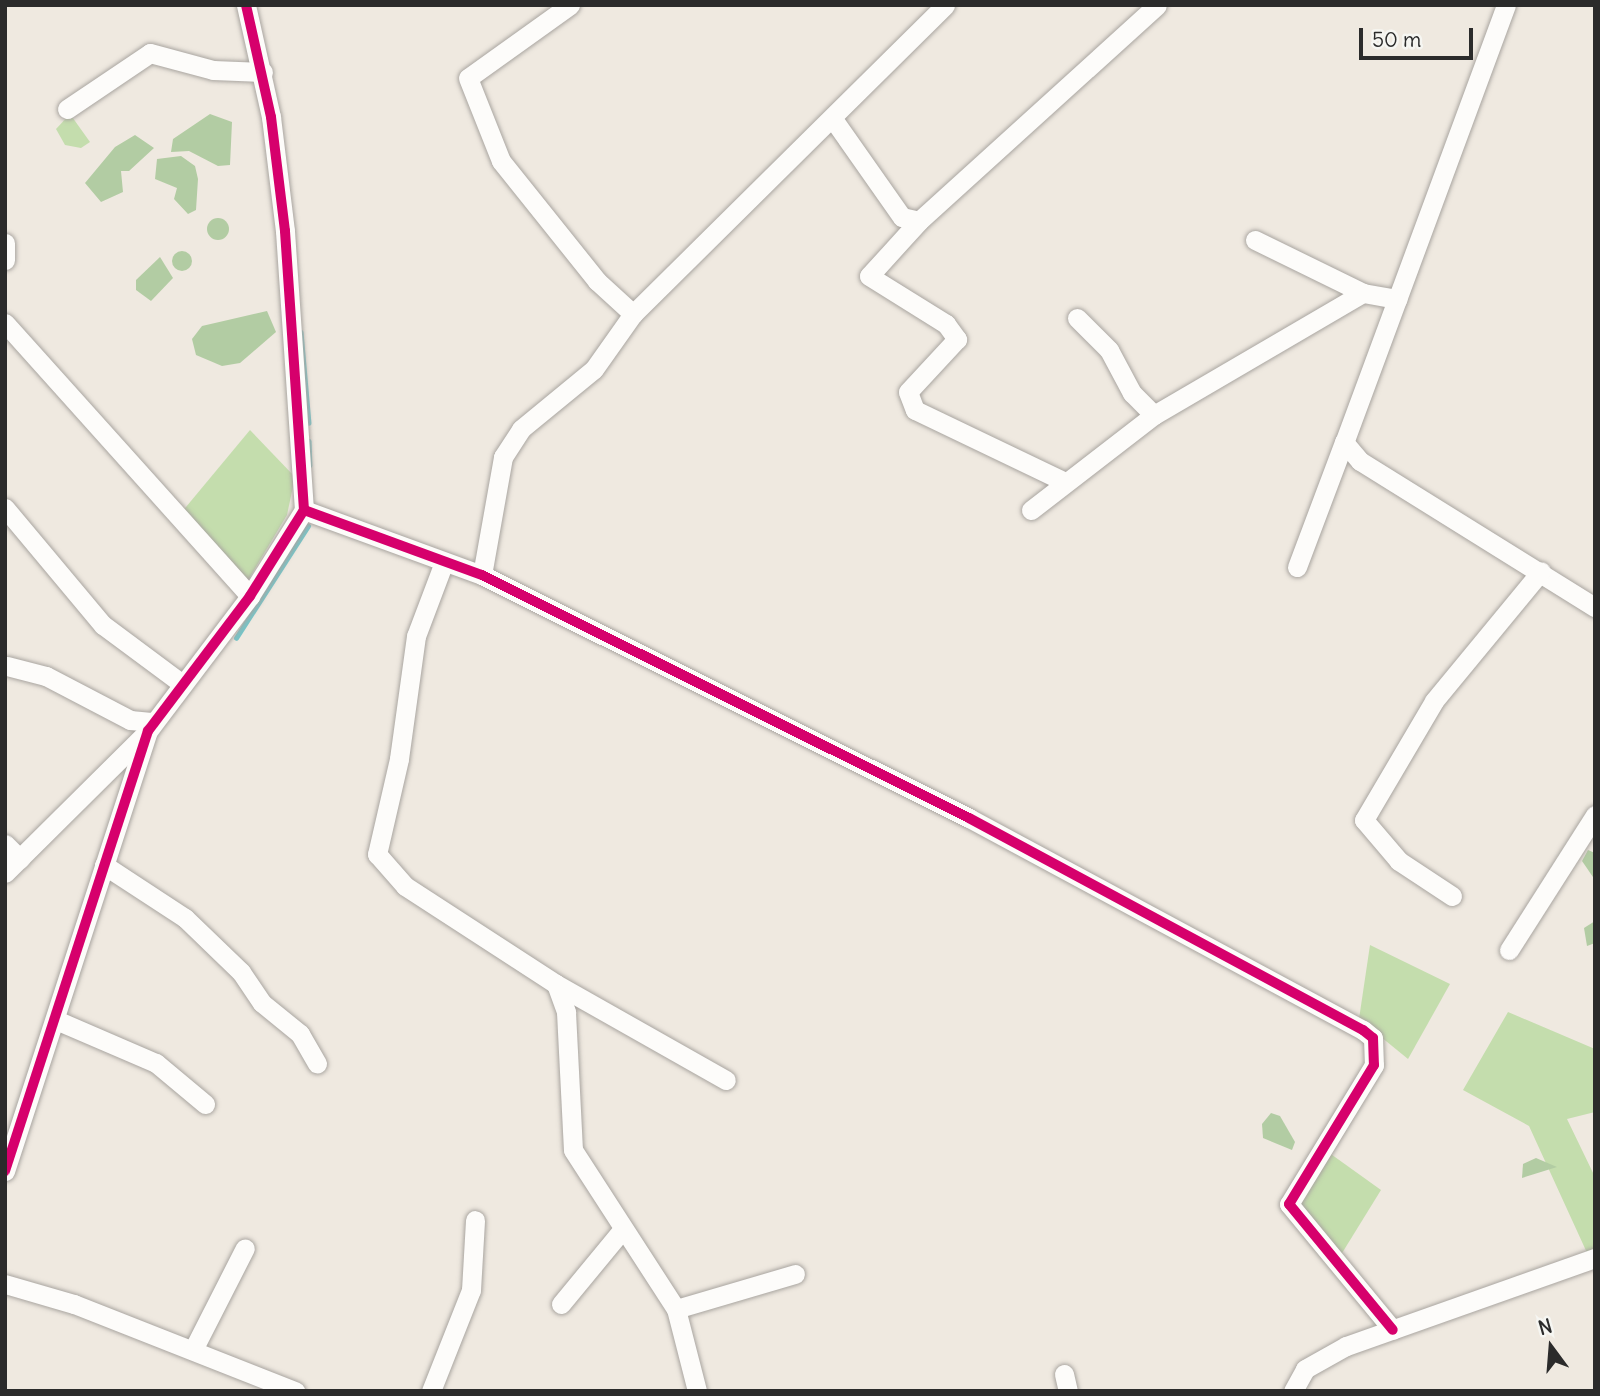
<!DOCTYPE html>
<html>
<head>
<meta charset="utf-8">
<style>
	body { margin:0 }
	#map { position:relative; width:1600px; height:1396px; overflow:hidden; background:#efe9e0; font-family:Delius,sans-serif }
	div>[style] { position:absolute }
	.green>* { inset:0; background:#c4ddad }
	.forest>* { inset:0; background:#b2cca3 }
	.round { border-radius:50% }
	.stream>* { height:4.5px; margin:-2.25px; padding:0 2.25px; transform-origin:2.25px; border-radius:2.25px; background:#77c4c7 }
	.roads { filter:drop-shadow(0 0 2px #a9a5a0) drop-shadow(0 0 2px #a9a5a0) }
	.minor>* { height:19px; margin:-9.5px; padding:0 9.5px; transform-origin:9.5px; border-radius:9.5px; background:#fdfcfa }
	.cycleway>* { height:10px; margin:-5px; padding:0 5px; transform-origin:5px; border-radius:5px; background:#d6006c }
	span { translate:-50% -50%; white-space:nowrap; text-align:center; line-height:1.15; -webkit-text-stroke:5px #f6f6f2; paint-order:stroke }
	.frame { position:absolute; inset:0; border:7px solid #2b2b2b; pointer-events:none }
	.north { position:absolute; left:1516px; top:1312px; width:70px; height:70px; -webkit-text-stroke:5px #f6f6f2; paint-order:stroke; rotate:344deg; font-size:19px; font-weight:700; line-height:28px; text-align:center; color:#2b2b2b }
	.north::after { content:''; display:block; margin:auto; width:24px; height:32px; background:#2b2b2b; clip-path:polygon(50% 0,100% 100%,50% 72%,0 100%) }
	.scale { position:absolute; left:1359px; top:28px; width:114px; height:32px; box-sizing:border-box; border:4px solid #2b2b2b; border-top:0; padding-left:9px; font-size:21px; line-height:24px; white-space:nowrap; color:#2b2b2b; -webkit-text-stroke:5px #f6f6f2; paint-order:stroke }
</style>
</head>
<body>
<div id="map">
	<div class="green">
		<div style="clip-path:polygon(70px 114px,90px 142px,81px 148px,65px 145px,56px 129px)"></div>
		<div style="clip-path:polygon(250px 430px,295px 477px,287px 515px,247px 582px,181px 513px)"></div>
		<div style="clip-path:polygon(1370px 945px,1450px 984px,1408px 1059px,1359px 1019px)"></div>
		<div style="clip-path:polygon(1508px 1012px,1595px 1049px,1595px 1112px,1567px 1119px,1595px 1177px,1595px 1253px,1588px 1255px,1529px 1126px,1463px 1090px)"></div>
		<div style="clip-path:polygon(1328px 1152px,1381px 1190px,1339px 1258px,1295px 1199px)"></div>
	</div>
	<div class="forest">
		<div style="clip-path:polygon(210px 114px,232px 122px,230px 165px,218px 166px,189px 151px,171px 152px,173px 139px)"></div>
		<div style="clip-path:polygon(135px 135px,154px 148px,129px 171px,121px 171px,123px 192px,101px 202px,85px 183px,115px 147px)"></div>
		<div style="clip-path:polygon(181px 156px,195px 166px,198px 179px,196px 210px,188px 214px,174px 199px,177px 188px,155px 179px,157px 159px)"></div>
		<div class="round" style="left:207px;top:218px;width:22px;height:22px"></div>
		<div class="round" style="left:172px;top:251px;width:20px;height:20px"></div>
		<div style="clip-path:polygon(160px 257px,173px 278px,151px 301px,136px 290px,136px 280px)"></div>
		<div style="clip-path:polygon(267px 311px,276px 332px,240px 363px,222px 366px,196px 355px,192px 339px,202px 326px)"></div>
		<div style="clip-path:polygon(1588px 850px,1595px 853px,1595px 880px,1582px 861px)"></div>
		<div style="clip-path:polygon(1595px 921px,1595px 943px,1587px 946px,1584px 928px)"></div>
		<div style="clip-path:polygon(1271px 1113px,1280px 1116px,1295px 1142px,1292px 1150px,1263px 1138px,1262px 1124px)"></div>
		<div style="clip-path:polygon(1536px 1158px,1557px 1167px,1522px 1178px,1523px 1164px)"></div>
	</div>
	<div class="stream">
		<div style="left:301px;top:332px;width:91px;rotate:85deg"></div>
		<div style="left:309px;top:441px;width:24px;rotate:88deg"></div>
		<div style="left:236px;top:638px;width:133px;rotate:-57.3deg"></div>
	</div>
	<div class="roads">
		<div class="minor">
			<div style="left:570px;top:5px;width:125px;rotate:144.4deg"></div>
			<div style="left:468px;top:78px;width:89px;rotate:68.3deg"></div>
			<div style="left:501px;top:161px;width:154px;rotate:51.3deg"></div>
			<div style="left:597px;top:281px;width:49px;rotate:42.5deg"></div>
			<div style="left:633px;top:314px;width:439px;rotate:-44.7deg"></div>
			<div style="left:1506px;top:5px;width:466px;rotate:110.3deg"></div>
			<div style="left:1344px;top:442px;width:25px;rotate:50deg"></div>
			<div style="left:1360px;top:461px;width:277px;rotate:31.9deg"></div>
			<div style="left:67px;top:109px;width:100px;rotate:-34deg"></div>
			<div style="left:150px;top:53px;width:65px;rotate:15.1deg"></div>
			<div style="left:213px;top:70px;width:50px;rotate:2.3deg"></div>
			<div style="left:833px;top:119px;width:120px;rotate:54.9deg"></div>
			<div style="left:902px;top:217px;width:17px;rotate:13deg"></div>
			<div style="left:919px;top:221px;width:321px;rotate:-42.2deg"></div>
			<div style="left:919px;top:221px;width:74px;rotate:132.3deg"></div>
			<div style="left:869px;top:276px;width:91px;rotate:31.9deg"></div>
			<div style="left:946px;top:324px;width:19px;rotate:54deg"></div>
			<div style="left:957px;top:339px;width:72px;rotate:132.8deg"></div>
			<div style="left:908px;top:392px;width:19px;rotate:69deg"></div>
			<div style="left:915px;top:410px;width:166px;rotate:25.6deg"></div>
			<div style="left:1255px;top:240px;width:120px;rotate:26.1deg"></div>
			<div style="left:1363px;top:293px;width:35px;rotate:10deg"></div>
			<div style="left:5px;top:243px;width:17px;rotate:90deg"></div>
			<div style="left:1077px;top:318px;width:45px;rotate:45deg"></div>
			<div style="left:1109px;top:350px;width:49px;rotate:61.9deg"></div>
			<div style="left:1132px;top:393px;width:31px;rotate:45deg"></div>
			<div style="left:5px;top:323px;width:367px;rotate:48.1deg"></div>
			<div style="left:5px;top:508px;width:153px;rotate:50.1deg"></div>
			<div style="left:103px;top:625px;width:97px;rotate:36.6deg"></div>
			<div style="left:304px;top:510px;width:189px;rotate:20.1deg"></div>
			<div style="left:482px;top:575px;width:544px;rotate:26.52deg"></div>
			<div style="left:969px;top:818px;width:447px;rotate:28.3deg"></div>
			<div style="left:1363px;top:1030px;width:13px;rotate:39deg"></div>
			<div style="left:1373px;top:1038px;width:27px;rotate:88deg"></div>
			<div style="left:1374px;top:1065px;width:163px;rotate:121.4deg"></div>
			<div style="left:1289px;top:1204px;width:163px;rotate:50.5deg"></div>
			<div style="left:1031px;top:510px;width:155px;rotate:-37.7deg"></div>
			<div style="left:1154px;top:415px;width:242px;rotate:-30.3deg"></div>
			<div style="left:444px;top:562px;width:79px;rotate:110.7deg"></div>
			<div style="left:416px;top:636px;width:124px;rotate:97.9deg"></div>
			<div style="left:399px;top:759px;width:98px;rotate:103deg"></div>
			<div style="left:377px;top:854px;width:43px;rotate:48.8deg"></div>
			<div style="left:405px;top:886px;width:180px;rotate:33deg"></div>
			<div style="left:556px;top:984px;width:30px;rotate:70deg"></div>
			<div style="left:566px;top:1012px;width:138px;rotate:87.1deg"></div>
			<div style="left:573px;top:1150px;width:189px;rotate:57.1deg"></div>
			<div style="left:676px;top:1309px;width:85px;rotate:75.6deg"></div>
			<div style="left:1297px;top:567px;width:134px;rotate:-69.4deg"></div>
			<div style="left:482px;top:575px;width:120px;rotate:-79.9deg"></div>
			<div style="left:503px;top:457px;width:33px;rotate:-57deg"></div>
			<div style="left:521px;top:429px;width:94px;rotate:-39.4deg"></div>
			<div style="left:594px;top:369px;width:67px;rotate:-54.7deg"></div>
			<div style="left:7px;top:666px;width:40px;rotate:14.4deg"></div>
			<div style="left:46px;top:676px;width:95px;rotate:27.6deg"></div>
			<div style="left:130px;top:720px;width:24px;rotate:5deg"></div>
			<div style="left:5px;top:844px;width:21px;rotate:45deg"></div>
			<div style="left:104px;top:865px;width:97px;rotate:33.2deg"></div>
			<div style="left:185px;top:918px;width:78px;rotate:44deg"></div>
			<div style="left:241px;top:972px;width:37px;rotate:56deg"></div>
			<div style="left:262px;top:1003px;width:49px;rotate:39.2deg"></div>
			<div style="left:300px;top:1034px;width:34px;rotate:60deg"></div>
			<div style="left:5px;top:873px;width:196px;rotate:-44.8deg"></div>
			<div style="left:1452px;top:896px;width:64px;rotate:-146.6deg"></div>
			<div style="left:1399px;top:861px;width:54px;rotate:-130.5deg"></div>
			<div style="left:1364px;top:820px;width:138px;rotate:-59.5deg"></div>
			<div style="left:1434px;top:701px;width:168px;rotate:-50.5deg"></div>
			<div style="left:1509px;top:950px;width:160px;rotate:-57.5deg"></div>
			<div style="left:556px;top:984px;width:195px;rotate:29.5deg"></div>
			<div style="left:56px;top:1020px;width:109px;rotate:23.3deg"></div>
			<div style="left:156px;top:1063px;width:64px;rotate:39.9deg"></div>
			<div style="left:5px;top:1171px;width:463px;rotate:-72deg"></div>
			<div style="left:148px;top:731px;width:169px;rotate:-52.9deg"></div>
			<div style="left:250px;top:596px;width:102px;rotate:-57.9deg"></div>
			<div style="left:304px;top:510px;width:280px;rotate:-93.9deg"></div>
			<div style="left:285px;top:231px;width:115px;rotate:-97deg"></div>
			<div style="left:271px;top:117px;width:115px;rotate:-102.6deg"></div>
			<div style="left:5px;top:1284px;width:72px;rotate:16.2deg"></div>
			<div style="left:74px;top:1304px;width:238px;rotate:21.5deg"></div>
			<div style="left:561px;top:1304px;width:96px;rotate:-50.5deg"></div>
			<div style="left:676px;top:1309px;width:124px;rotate:-16.4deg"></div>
			<div style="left:193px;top:1350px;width:114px;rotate:-63deg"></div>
			<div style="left:1064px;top:1374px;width:17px;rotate:77deg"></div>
			<div style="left:431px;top:1391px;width:109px;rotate:-68.4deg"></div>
			<div style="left:471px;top:1290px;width:70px;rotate:-86.7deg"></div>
			<div style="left:1293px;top:1391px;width:25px;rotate:-61deg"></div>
			<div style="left:1305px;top:1369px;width:47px;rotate:-29.3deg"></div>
			<div style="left:1346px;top:1346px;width:264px;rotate:-19.5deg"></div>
		</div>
	</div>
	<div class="cycleway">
		<div style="left:304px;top:510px;width:189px;rotate:20.1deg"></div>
		<div style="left:482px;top:575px;width:544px;rotate:26.52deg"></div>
		<div style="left:969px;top:818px;width:447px;rotate:28.3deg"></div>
		<div style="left:1363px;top:1030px;width:13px;rotate:39deg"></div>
		<div style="left:1373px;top:1038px;width:27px;rotate:88deg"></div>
		<div style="left:1374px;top:1065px;width:163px;rotate:121.4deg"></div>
		<div style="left:1289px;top:1204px;width:163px;rotate:50.5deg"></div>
		<div style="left:5px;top:1171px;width:463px;rotate:-72deg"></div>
		<div style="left:148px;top:731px;width:169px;rotate:-52.9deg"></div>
		<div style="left:250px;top:596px;width:102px;rotate:-57.9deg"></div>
		<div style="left:304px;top:510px;width:280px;rotate:-93.9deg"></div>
		<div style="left:285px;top:231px;width:115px;rotate:-97deg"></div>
		<div style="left:271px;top:117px;width:115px;rotate:-102.6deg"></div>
	</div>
	<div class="frame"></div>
	<div class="north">N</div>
	<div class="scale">50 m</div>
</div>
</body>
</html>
